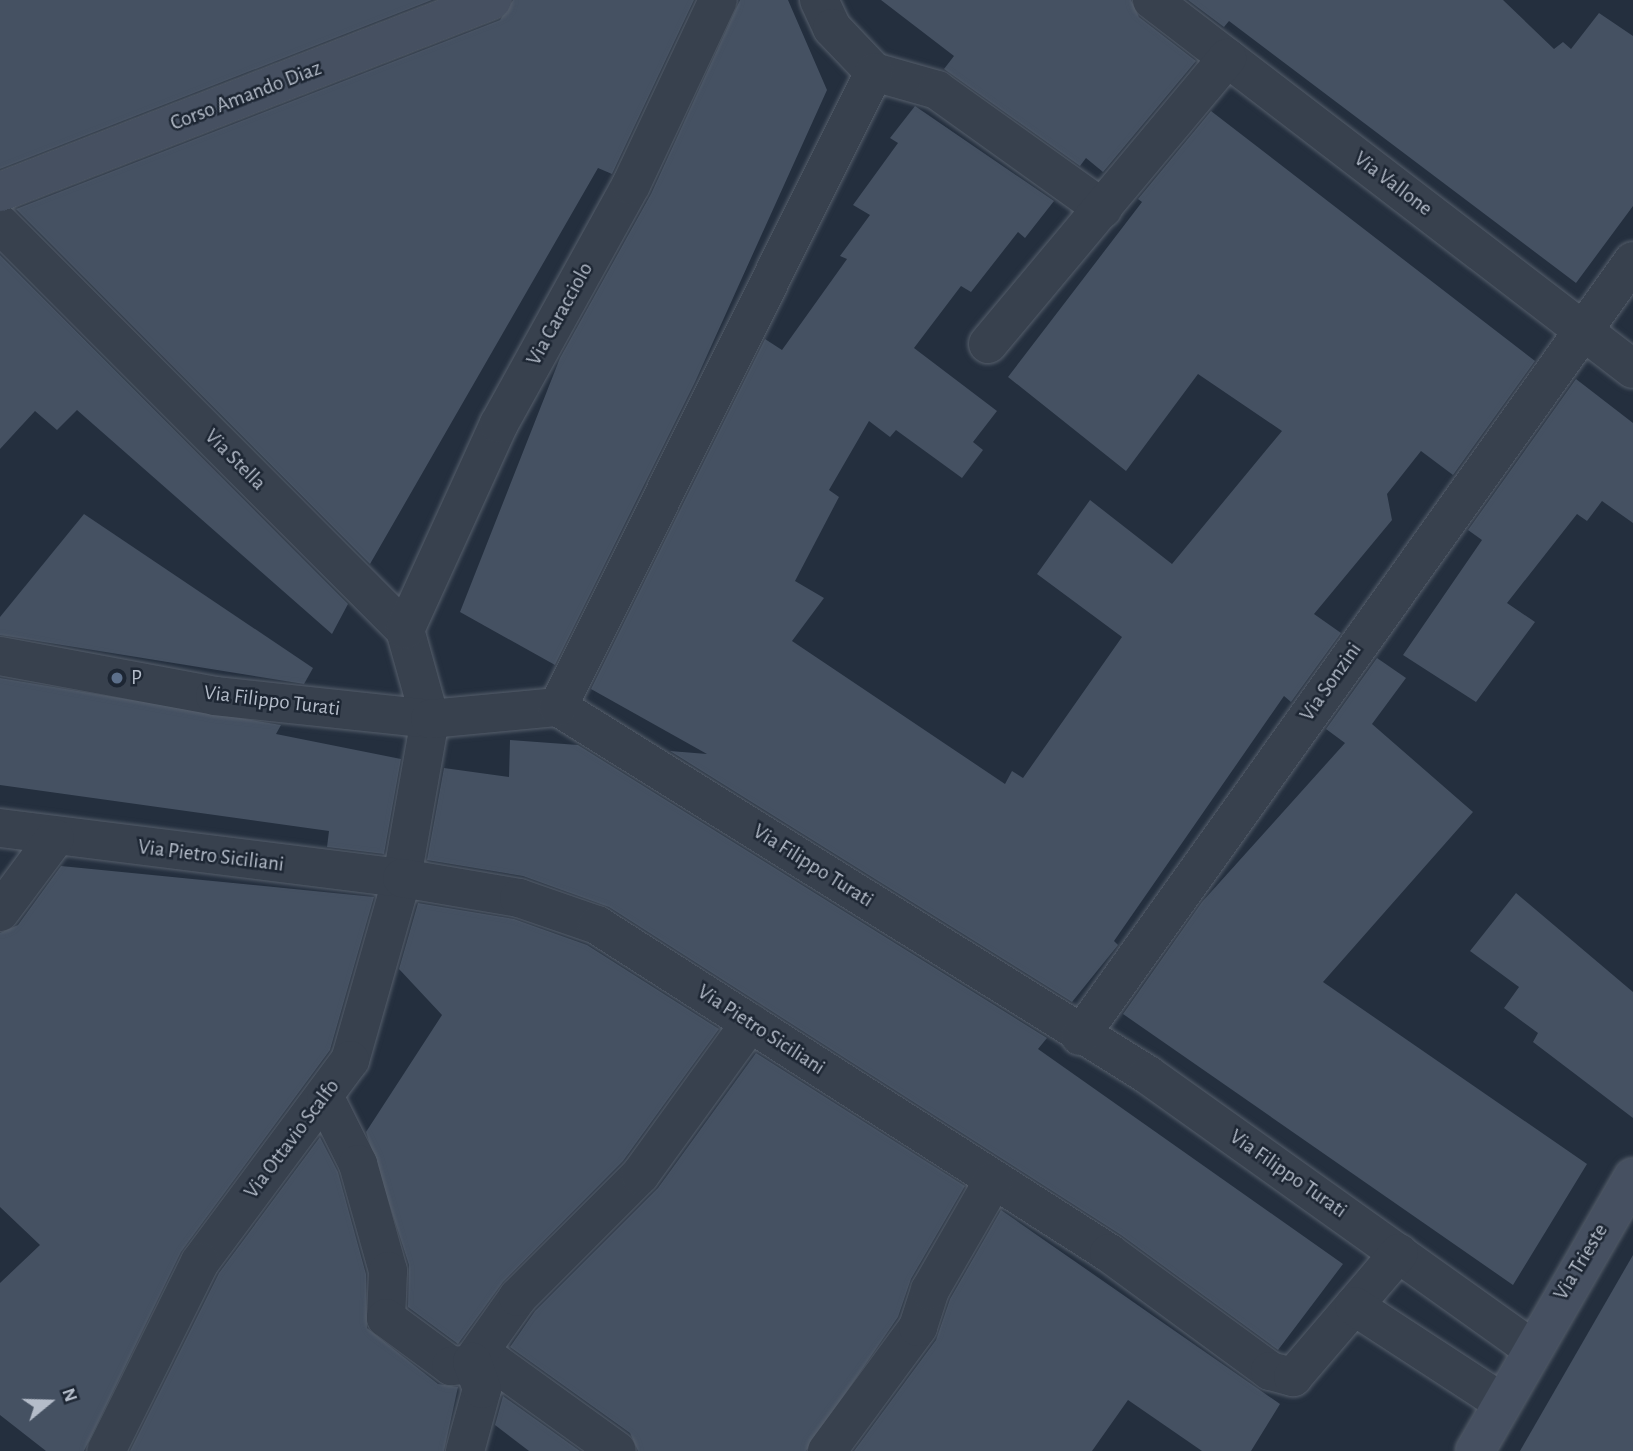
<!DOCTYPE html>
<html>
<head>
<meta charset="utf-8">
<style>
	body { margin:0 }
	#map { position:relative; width:1633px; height:1451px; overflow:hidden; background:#242f3e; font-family:"Alegreya Sans",sans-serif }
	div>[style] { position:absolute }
	.building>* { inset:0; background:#455162 }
	.roads { filter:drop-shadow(0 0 2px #565f6c) drop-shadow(0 0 2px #565f6c) }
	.street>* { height:38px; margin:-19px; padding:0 19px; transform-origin:19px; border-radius:19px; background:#38414e }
	.secondary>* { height:38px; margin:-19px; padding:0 19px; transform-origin:19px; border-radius:19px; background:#465061 }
	.dots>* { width:19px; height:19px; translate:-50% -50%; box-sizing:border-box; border:4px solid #1d2633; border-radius:50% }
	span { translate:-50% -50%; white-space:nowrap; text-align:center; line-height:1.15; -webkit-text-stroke:5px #1d2633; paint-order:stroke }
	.street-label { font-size:21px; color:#b4bcc9 }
	.poi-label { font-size:21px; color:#b4bcc9 }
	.left { translate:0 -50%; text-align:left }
	.north { position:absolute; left:14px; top:1367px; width:70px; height:70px; -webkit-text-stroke:5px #1d2633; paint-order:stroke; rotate:71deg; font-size:19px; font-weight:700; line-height:28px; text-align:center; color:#b4bcc9 }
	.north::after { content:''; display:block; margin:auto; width:24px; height:32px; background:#b4bcc9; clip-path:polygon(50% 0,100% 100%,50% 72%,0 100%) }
</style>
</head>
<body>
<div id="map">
	<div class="building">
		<div style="clip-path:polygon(0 0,432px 0,0 169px)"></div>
		<div style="clip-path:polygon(513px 0,694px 0,612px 174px,598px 168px,370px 564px,16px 209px,500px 20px)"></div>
		<div style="clip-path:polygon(740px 0,788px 0,827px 90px,695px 382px,555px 665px,460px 612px,560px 358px,651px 194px)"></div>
		<div style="clip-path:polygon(881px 0,1131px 0,1139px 17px,1196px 61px,1103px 172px,1086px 158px,1080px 166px,944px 69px,954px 56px)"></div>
		<div style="clip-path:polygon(1188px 0,1503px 0,1554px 49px,1563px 42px,1571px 49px,1599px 13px,1633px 36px,1633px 206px,1576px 283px,1229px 21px,1224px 27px)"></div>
		<div style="clip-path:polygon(915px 106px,1054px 201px,1025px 238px,1018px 232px,971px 292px,961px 286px,914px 348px,997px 411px,973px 442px,983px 450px,962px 478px,896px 430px,890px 437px,869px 421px,829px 490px,839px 497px,795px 581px,824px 598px,792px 641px,1005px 784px,1012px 771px,1023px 778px,1122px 637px,1037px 574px,1090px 500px,1172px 564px,1282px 431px,1198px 374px,1126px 471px,1008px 377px,1142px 202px,1138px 199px,1211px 111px,1535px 361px,1453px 475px,1421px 451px,1387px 494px,1392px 520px,1314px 614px,1341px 633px,1291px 702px,1284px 696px,1114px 941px,1118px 945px,1072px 1002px,670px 751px,707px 754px,591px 689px,765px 339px,782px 350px,847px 259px,840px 256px,870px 215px,853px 205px,898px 143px,890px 138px)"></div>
		<div style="clip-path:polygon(0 255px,348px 604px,332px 634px,77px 410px,57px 430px,35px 411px,0 449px)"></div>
		<div style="clip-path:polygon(1576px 379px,1633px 423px,1633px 523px,1602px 501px,1587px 521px,1577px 514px,1507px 603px,1535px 622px,1476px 702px,1403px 655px,1482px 540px,1468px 530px)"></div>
		<div style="clip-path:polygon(84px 514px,313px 668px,304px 684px,0 635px,0 617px)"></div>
		<div style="clip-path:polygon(1377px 658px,1406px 678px,1372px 724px,1473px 812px,1323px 982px,1587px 1164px,1513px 1285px,1123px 1014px,1202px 902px,1345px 743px,1326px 729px)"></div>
		<div style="clip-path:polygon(0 678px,281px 725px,276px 734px,401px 759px,384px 854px,327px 847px,329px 831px,0 785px)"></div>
		<div style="clip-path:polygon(510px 740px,578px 745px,1047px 1038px,1038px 1049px,1343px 1264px,1278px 1350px,1121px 1235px,609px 907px,523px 876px,427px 860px,444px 768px,509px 777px)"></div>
		<div style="clip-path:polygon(61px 866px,374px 897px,330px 1050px,181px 1252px,84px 1451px,46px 1451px,0 1415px,0 1283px,40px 1245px,0 1207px,0 933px,18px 925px)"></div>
		<div style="clip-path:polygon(1516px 893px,1633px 992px,1633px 1118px,1533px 1042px,1538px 1033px,1504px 1008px,1519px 987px,1470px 951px)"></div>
		<div style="clip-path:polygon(418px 903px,514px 919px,587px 945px,719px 1029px,623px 1161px,503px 1282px,458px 1344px,408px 1307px,409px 1265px,366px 1132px,442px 1015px,399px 969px)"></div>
		<div style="clip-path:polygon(756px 1053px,965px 1186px,911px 1279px,898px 1317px,806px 1451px,638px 1451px,630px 1433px,510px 1347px,535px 1311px,658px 1188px)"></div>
		<div style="clip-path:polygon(320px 1137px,338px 1172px,366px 1274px,367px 1328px,438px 1384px,458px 1387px,444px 1451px,130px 1451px,219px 1273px)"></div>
		<div style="clip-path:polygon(1001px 1210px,1280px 1404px,1251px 1451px,1202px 1451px,1128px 1400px,1092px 1451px,854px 1451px,936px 1340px,950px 1299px)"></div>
		<div style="clip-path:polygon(1633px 1255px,1633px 1451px,1520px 1451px)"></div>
		<div style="clip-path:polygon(503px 1396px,580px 1451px,529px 1451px,495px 1425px)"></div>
	</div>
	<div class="roads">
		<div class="street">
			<div style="left:819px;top:0;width:31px;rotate:65deg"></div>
			<div style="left:832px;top:28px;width:61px;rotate:46.3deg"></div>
			<div style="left:874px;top:72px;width:66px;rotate:15.9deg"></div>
			<div style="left:937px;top:90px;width:204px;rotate:35.6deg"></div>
			<div style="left:1152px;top:0;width:606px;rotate:37.49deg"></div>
			<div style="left:0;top:224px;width:573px;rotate:45.07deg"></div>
			<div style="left:405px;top:630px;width:92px;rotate:74.3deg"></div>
			<div style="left:430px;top:719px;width:161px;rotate:100deg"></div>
			<div style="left:402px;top:878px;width:189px;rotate:105.9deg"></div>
			<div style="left:350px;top:1060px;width:252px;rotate:126.6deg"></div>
			<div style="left:200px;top:1262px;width:211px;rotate:116.4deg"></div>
			<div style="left:988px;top:344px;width:373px;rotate:-50.1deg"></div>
			<div style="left:405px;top:630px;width:226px;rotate:-65.5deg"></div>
			<div style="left:499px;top:424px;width:273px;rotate:-61.1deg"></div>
			<div style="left:631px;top:185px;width:204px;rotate:-64.8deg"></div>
			<div style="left:0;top:656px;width:219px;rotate:10.5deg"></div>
			<div style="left:215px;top:696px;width:216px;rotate:6.1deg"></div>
			<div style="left:430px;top:719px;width:129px;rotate:-5.4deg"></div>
			<div style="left:558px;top:707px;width:695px;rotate:31.95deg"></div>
			<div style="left:1148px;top:1075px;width:468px;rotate:35.5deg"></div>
			<div style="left:558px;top:707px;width:709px;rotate:-63.54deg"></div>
			<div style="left:0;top:828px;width:405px;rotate:7.1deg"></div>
			<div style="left:402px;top:878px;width:119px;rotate:9.7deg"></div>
			<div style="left:519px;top:898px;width:83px;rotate:19.1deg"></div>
			<div style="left:597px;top:925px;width:608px;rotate:32.64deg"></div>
			<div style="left:1109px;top:1253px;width:200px;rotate:36.2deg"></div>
			<div style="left:1270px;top:1371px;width:24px;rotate:15deg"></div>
			<div style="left:1293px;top:1377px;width:163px;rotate:-49.5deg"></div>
			<div style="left:0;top:912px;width:92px;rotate:-53.4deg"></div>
			<div style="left:1080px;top:1036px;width:952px;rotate:-54.49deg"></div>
			<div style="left:326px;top:1100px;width:72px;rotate:63.4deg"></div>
			<div style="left:358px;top:1164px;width:111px;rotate:74.3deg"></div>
			<div style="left:388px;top:1271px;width:47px;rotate:92.4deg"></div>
			<div style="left:386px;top:1318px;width:81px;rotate:36.4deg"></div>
			<div style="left:451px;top:1366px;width:44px;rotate:-3.9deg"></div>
			<div style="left:495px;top:1363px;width:150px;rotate:35.8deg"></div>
			<div style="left:1354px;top:1306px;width:176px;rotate:33.1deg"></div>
			<div style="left:472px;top:1362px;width:80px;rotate:-54.7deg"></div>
			<div style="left:518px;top:1297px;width:173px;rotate:-45deg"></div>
			<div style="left:640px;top:1175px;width:188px;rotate:-54.1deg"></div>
			<div style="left:465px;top:1451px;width:64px;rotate:-74.7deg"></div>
			<div style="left:482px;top:1389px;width:29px;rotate:-110deg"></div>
			<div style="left:827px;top:1451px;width:154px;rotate:-53.7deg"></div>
			<div style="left:918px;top:1327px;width:39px;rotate:-72deg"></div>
			<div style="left:930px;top:1290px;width:126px;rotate:-60deg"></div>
		</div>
		<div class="secondary">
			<div style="left:0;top:192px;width:528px;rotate:-21.32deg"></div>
			<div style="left:1475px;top:1451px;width:316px;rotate:-60deg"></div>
		</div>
	</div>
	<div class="dots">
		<div style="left:117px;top:678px;background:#5c6f8a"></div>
	</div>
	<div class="street-label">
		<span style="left:246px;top:96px;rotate:-21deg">Corso Amando Diaz</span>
		<span style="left:1393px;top:184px;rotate:37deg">Via Vallone</span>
		<span style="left:560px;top:314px;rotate:-61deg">Via Caracciolo</span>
		<span style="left:235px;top:460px;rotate:45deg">Via Stella</span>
		<span style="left:1331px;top:682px;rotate:-55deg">Via Sonzini</span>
		<span style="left:272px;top:701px;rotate:7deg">Via Filippo Turati</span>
		<span style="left:211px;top:856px;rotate:7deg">Via Pietro Siciliani</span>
		<span style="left:813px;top:866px;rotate:32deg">Via Filippo Turati</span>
		<span style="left:761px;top:1030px;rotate:33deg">Via Pietro Siciliani</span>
		<span style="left:292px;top:1139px;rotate:-53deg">Via Ottavio Scalfo</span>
		<span style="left:1288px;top:1174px;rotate:35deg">Via Filippo Turati</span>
		<span style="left:1581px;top:1262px;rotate:-59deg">Via Trieste</span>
	</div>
	<div class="poi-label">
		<span class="left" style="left:131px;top:678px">P</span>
	</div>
	<div class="north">N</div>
</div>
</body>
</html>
